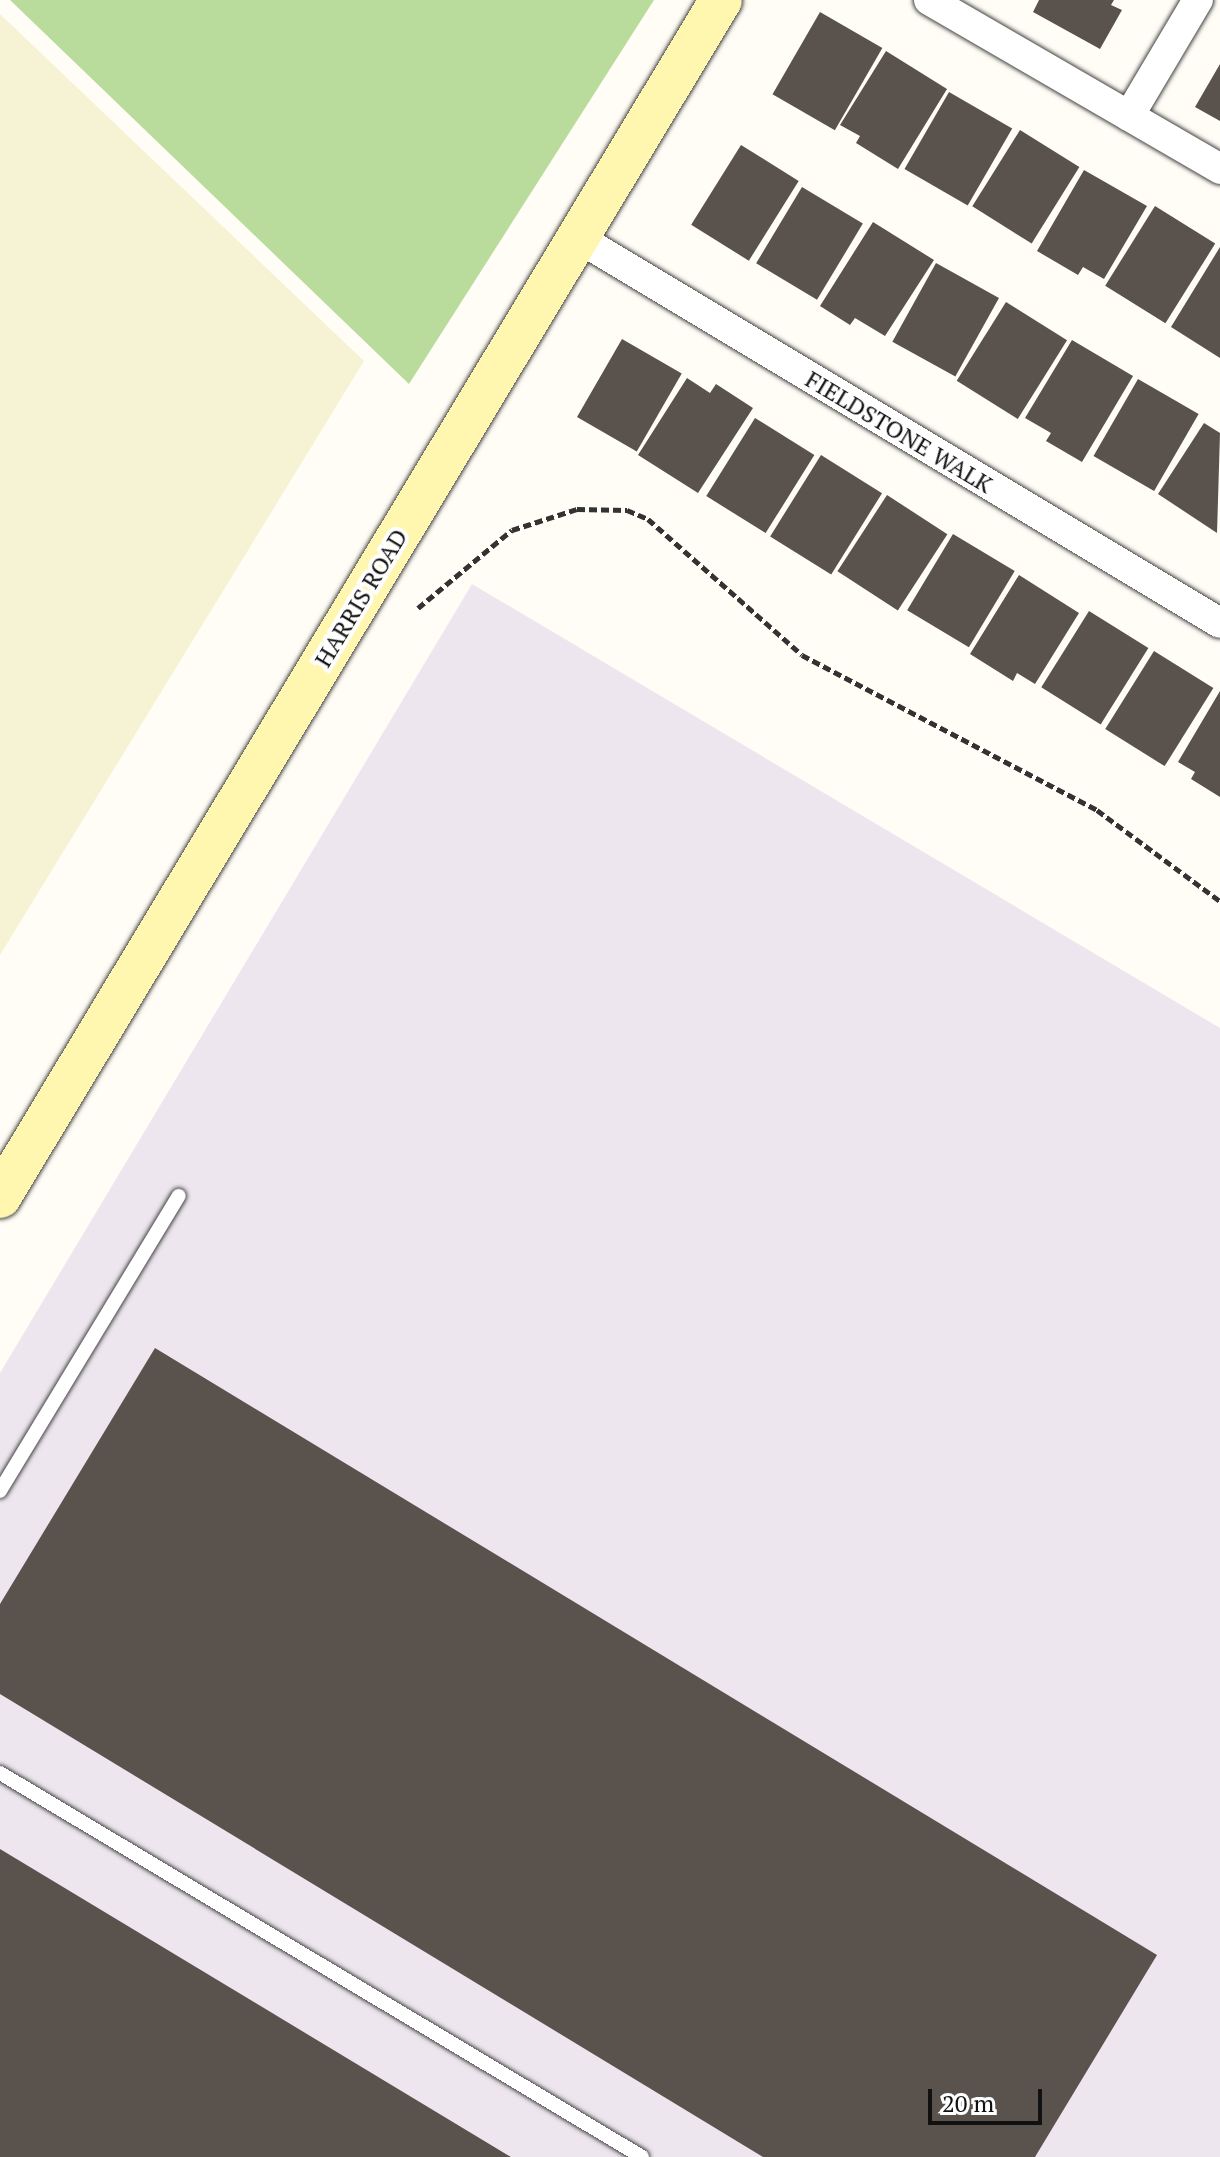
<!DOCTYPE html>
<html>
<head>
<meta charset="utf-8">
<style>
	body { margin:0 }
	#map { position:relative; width:1220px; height:2157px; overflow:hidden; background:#fffdf5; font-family:"PT Serif",serif }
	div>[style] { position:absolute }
	.industrial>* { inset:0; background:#eee6ef }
	.farmland>* { inset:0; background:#f6f3d4 }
	.forest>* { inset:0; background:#b9dc9c }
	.building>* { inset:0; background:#5a524d; transform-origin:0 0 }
	.path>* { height:5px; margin-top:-2.5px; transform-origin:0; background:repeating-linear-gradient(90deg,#333 0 8px,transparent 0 12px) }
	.roads { filter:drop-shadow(0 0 2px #444) drop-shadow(0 0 2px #444) }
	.service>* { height:14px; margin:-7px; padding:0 7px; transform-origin:7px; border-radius:7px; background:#fff }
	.minor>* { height:30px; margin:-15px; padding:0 15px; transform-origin:15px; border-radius:15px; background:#fff }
	.secondary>* { height:42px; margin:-21px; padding:0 21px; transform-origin:21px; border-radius:21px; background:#fff6b0 }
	span { translate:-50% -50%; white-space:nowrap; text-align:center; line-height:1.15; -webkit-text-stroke:8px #fff; paint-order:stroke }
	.street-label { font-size:24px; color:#111 }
	.scale { position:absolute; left:928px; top:2089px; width:114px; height:36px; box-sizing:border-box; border:4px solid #111; border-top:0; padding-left:10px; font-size:24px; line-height:28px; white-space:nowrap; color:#111; -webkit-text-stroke:6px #fff; paint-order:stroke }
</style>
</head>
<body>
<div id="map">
	<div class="industrial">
		<div style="clip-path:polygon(472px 584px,1220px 1028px,1220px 2157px,0 2157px,0 1373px)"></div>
	</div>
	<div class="farmland">
		<div style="clip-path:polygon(0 14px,364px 361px,0 955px)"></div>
	</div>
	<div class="forest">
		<div style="clip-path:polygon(10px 0,654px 0,409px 384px)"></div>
	</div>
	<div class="building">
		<div style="clip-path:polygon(1039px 0,1114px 0,1111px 5px,1122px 10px,1100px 49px,1033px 12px)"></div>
		<div style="left:820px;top:12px;width:72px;height:95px;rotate:30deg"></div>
		<div style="clip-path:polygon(886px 51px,947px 89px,898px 169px,856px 143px,860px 136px,840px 125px)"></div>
		<div style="clip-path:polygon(1220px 64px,1220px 121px,1195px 107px)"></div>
		<div style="left:949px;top:92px;width:73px;height:89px;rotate:30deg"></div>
		<div style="left:1020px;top:130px;width:70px;height:90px;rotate:32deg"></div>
		<div style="left:741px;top:145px;width:68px;height:94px;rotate:32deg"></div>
		<div style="clip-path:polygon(1084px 170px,1147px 206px,1104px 279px,1083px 267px,1078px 275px,1037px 251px)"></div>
		<div style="left:802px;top:187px;width:71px;height:89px;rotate:31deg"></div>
		<div style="left:1155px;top:206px;width:71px;height:94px;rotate:32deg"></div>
		<div style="clip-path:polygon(873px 222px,934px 260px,885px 336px,855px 318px,850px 325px,820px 306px)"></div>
		<div style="clip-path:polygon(1220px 247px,1220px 358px,1171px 327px)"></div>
		<div style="left:936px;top:263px;width:72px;height:90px;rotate:29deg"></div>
		<div style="left:1006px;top:302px;width:72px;height:93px;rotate:32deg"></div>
		<div style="left:622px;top:339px;width:69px;height:90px;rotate:30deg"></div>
		<div style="clip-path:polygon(1072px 340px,1133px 376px,1082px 462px,1046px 441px,1051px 433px,1025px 418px)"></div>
		<div style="clip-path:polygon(687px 378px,710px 393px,716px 384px,753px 408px,698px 493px,638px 455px)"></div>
		<div style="left:1138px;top:379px;width:70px;height:89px;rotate:30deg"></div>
		<div style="left:755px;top:418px;width:70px;height:92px;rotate:32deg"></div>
		<div style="clip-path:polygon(1204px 423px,1220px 433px,1217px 533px,1158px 494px)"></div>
		<div style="left:821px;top:455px;width:72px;height:96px;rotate:32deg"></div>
		<div style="left:887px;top:495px;width:72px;height:91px;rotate:33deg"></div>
		<div style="left:953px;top:534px;width:72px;height:89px;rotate:31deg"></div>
		<div style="clip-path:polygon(1019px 575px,1079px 613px,1035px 684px,1017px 673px,1013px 681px,970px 654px)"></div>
		<div style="left:1089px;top:611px;width:70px;height:90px;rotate:32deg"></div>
		<div style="left:1154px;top:651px;width:70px;height:92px;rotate:32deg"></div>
		<div style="clip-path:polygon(1220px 691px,1220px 797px,1191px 779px,1195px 772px,1178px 762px)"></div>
		<div style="clip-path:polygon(155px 1348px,1157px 1955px,1035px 2157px,763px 2157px,0 1694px,0 1604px)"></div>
		<div style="clip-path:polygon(0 1849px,511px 2157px,0 2157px)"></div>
	</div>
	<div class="path">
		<div style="left:418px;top:608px;width:122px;rotate:-39.7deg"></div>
		<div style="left:512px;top:530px;width:68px;rotate:-17.9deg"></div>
		<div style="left:577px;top:509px;width:50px;rotate:1.1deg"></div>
		<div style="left:627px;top:510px;width:23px;rotate:23deg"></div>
		<div style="left:648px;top:519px;width:205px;rotate:41.4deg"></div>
		<div style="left:802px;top:655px;width:333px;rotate:27.7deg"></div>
		<div style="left:1097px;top:810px;width:153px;rotate:36.5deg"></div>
	</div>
	<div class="roads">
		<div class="service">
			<div style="left:0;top:1491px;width:345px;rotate:-58.8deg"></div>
			<div style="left:0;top:1773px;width:748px;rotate:30.88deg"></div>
		</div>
		<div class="minor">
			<div style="left:929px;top:0;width:337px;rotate:30.1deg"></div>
			<div style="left:1129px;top:116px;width:135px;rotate:-59.3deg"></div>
			<div style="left:580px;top:239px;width:746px;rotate:30.96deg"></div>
		</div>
		<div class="secondary">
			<div style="left:0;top:1197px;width:1397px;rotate:-58.94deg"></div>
		</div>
	</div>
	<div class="street-label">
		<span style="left:899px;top:432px;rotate:31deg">FIELDSTONE WALK</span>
		<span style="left:361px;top:598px;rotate:-59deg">HARRIS ROAD</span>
	</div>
	<div class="scale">20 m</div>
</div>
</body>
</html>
